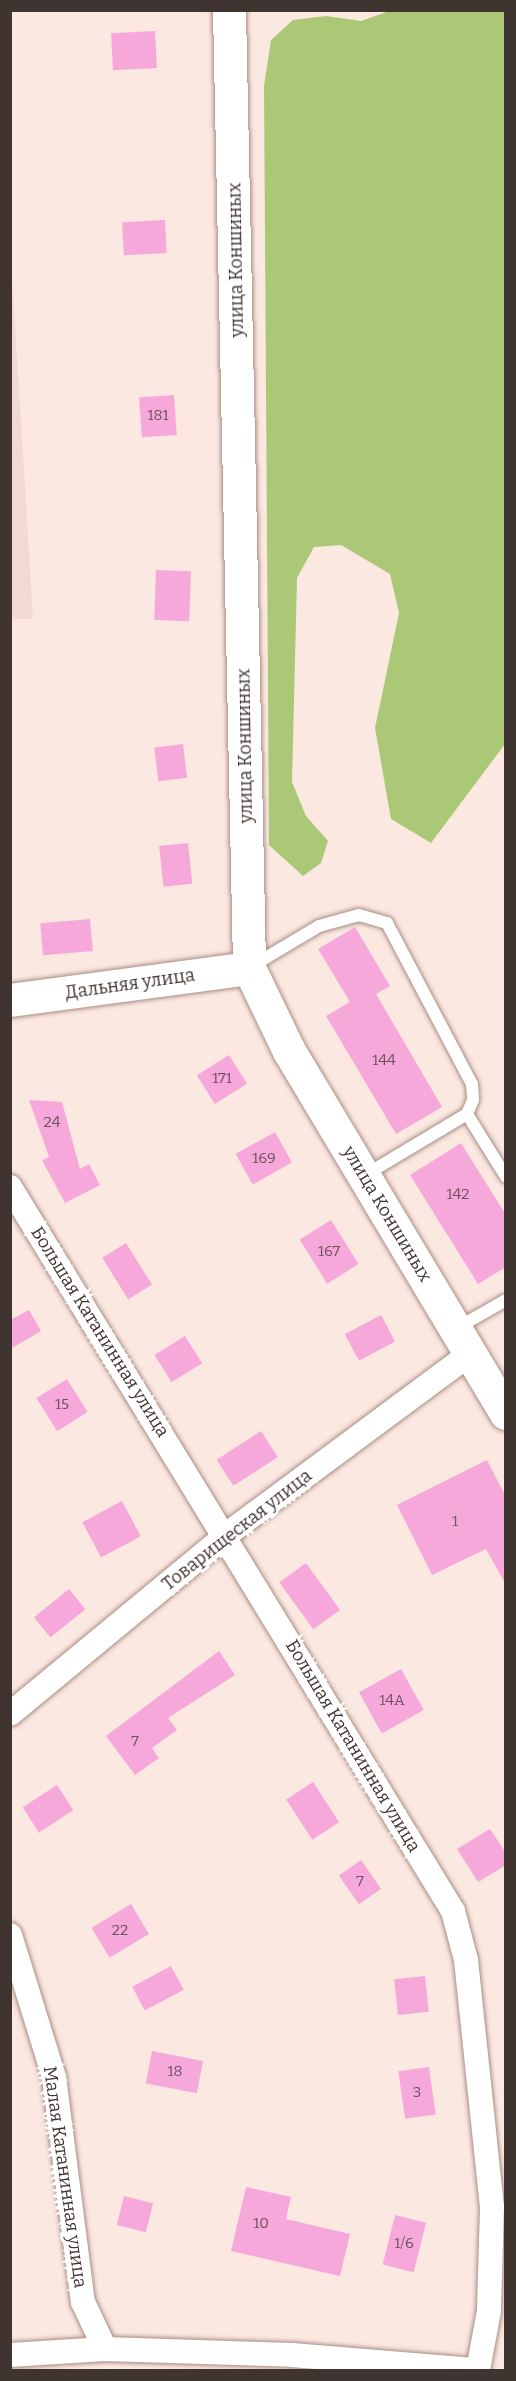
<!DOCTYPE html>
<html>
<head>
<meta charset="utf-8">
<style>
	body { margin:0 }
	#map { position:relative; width:516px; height:2381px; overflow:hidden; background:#fbe8e1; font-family:Bitter,serif }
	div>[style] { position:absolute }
	.education>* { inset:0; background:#f2d9d4 }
	.forest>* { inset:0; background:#abc877 }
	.building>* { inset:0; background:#f7a8db; transform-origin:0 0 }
	.roads { filter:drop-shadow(0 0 2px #a98d83) drop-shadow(0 0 2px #a98d83) }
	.lane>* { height:12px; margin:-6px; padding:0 6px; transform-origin:6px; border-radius:6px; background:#fff }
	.street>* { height:24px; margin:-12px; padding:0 12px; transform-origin:12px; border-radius:12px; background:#fff }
	.secondary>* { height:33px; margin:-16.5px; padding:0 16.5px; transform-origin:16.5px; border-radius:16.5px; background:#fff }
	span { translate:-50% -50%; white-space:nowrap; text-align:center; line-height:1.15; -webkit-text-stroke:6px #fff; paint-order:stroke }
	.number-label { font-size:15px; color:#6e515b }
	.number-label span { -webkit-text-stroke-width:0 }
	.street-label { font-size:18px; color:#403430 }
	.frame { position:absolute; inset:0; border:12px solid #403430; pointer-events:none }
</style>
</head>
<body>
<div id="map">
	<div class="education">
		<div style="clip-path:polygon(11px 263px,24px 470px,33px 619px,11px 619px)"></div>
	</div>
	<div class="forest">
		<div style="clip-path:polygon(389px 11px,505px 11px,505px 744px,431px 843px,391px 819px,375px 728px,399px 613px,390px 574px,341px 545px,314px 547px,297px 578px,292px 782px,306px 816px,328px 841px,321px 863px,303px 876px,269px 845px,264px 86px,271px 40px,293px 20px,326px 16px,361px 21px)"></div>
	</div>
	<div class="building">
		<div style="left:155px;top:31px;width:37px;height:44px;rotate:87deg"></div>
		<div style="left:165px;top:220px;width:33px;height:43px;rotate:87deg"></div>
		<div style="left:174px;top:395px;width:40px;height:35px;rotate:86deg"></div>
		<div style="left:156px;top:570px;width:35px;height:50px;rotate:2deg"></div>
		<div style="left:183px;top:744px;width:34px;height:29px;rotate:83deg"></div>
		<div style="left:188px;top:843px;width:41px;height:29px;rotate:84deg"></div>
		<div style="left:90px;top:919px;width:32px;height:50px;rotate:85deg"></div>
		<div style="clip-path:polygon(355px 927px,390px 986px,376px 994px,442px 1107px,396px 1134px,326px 1016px,350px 1002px,318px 949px)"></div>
		<div style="left:229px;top:1055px;width:34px;height:38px;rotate:58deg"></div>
		<div style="clip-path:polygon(29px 1100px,62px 1102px,80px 1169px,89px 1164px,100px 1185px,65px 1203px,42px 1160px,49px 1157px)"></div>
		<div style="left:275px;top:1132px;width:35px;height:45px;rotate:61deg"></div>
		<div style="clip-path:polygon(461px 1143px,506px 1215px,506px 1267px,478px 1284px,410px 1175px)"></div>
		<div style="left:331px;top:1220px;width:52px;height:37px;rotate:58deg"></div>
		<div style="left:126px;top:1243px;width:49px;height:28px;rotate:58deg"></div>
		<div style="clip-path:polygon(29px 1310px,41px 1331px,10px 1349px,10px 1320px)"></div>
		<div style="left:381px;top:1315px;width:30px;height:41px;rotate:62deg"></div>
		<div style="left:185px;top:1336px;width:32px;height:36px;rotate:58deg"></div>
		<div style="left:67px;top:1379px;width:39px;height:36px;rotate:58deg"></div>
		<div style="left:261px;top:1431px;width:31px;height:53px;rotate:57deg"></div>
		<div style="clip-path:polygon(487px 1460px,506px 1497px,506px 1585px,486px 1549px,432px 1575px,397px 1505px)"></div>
		<div style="left:122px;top:1501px;width:40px;height:45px;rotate:62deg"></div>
		<div style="left:306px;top:1563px;width:58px;height:33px;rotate:54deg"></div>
		<div style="left:69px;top:1589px;width:26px;height:45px;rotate:51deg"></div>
		<div style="clip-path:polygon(219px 1651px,235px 1675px,168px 1718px,177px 1730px,152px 1748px,159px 1758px,135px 1775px,106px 1736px)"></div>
		<div style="left:401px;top:1669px;width:47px;height:48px;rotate:61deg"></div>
		<div style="left:313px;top:1782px;width:48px;height:32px;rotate:57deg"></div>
		<div style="left:57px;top:1785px;width:30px;height:41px;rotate:57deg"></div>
		<div style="clip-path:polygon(490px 1829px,506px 1853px,506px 1865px,478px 1882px,457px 1849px)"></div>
		<div style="left:361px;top:1860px;width:35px;height:27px;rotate:55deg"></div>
		<div style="left:131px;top:1904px;width:35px;height:46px;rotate:59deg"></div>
		<div style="left:171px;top:1966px;width:27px;height:44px;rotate:62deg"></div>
		<div style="left:425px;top:1976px;width:36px;height:31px;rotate:84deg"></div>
		<div style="left:152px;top:2051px;width:52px;height:33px;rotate:11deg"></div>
		<div style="left:429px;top:2067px;width:48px;height:31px;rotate:82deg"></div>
		<div style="clip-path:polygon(246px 2187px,291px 2197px,286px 2219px,350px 2234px,340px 2276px,231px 2251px)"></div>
		<div style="left:124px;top:2196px;width:30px;height:30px;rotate:14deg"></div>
		<div style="left:395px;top:2215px;width:32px;height:51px;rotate:14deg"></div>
	</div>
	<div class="roads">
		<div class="lane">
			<div style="left:252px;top:966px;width:78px;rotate:-30.8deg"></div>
			<div style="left:319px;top:926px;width:41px;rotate:-15.4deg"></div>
			<div style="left:359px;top:915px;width:29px;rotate:16deg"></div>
			<div style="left:387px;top:923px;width:182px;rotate:62.2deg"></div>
			<div style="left:472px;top:1084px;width:16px;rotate:86deg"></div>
			<div style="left:473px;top:1100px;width:15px;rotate:113deg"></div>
			<div style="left:467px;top:1114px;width:119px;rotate:149.1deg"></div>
			<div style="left:467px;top:1114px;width:74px;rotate:58.2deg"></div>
			<div style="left:457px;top:1328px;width:56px;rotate:-29.7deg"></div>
		</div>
		<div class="street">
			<div style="left:10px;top:1187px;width:849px;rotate:58.54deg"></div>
			<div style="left:453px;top:1911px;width:51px;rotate:75.1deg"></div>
			<div style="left:466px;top:1960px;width:248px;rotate:84deg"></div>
			<div style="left:492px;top:2207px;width:104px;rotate:91.7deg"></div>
			<div style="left:489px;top:2311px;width:60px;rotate:100.6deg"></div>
			<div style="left:10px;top:1714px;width:281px;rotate:-39.6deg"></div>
			<div style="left:226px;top:1535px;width:304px;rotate:-36.6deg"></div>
			<div style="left:10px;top:1935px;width:149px;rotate:72.8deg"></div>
			<div style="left:54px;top:2077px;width:227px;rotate:82.7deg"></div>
			<div style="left:83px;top:2302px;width:52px;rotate:64.9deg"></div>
			<div style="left:10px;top:2355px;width:95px;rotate:-3.6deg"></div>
			<div style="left:105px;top:2349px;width:187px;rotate:1.8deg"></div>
			<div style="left:292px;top:2355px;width:183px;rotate:4.7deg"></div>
		</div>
		<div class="secondary">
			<div style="left:229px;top:10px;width:958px;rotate:88.8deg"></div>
			<div style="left:249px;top:968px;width:92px;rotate:64.3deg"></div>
			<div style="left:289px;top:1051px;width:422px;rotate:59.1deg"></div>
			<div style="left:10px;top:1000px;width:241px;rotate:-7.6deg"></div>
		</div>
	</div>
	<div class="number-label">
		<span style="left:158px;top:416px">181</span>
		<span style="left:384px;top:1061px">144</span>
		<span style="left:222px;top:1079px">171</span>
		<span style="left:52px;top:1123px">24</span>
		<span style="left:264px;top:1159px">169</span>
		<span style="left:458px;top:1195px">142</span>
		<span style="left:329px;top:1252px">167</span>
		<span style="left:62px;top:1405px">15</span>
		<span style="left:455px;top:1522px">1</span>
		<span style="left:392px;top:1701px">14А</span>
		<span style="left:135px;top:1742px">7</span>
		<span style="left:360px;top:1882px">7</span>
		<span style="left:120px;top:1931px">22</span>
		<span style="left:175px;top:2072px">18</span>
		<span style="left:417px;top:2093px">3</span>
		<span style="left:261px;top:2224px">10</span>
		<span style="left:404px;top:2244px">1/6</span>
	</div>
	<div class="street-label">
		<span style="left:236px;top:260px;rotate:-91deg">улица Коншиных</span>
		<span style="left:245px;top:746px;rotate:-91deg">улица Коншиных</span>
		<span style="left:130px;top:984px;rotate:-8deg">Дальняя улица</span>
		<span style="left:387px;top:1214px;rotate:59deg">улица Коншиных</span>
		<span style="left:100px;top:1332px;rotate:58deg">Большая Катанинная улица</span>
		<span style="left:237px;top:1530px;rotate:-38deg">Товарищеская улица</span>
		<span style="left:353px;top:1746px;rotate:59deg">Большая Катанинная улица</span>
		<span style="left:65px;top:2177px;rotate:82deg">Малая Катанинная улица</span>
	</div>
	<div class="frame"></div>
</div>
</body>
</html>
